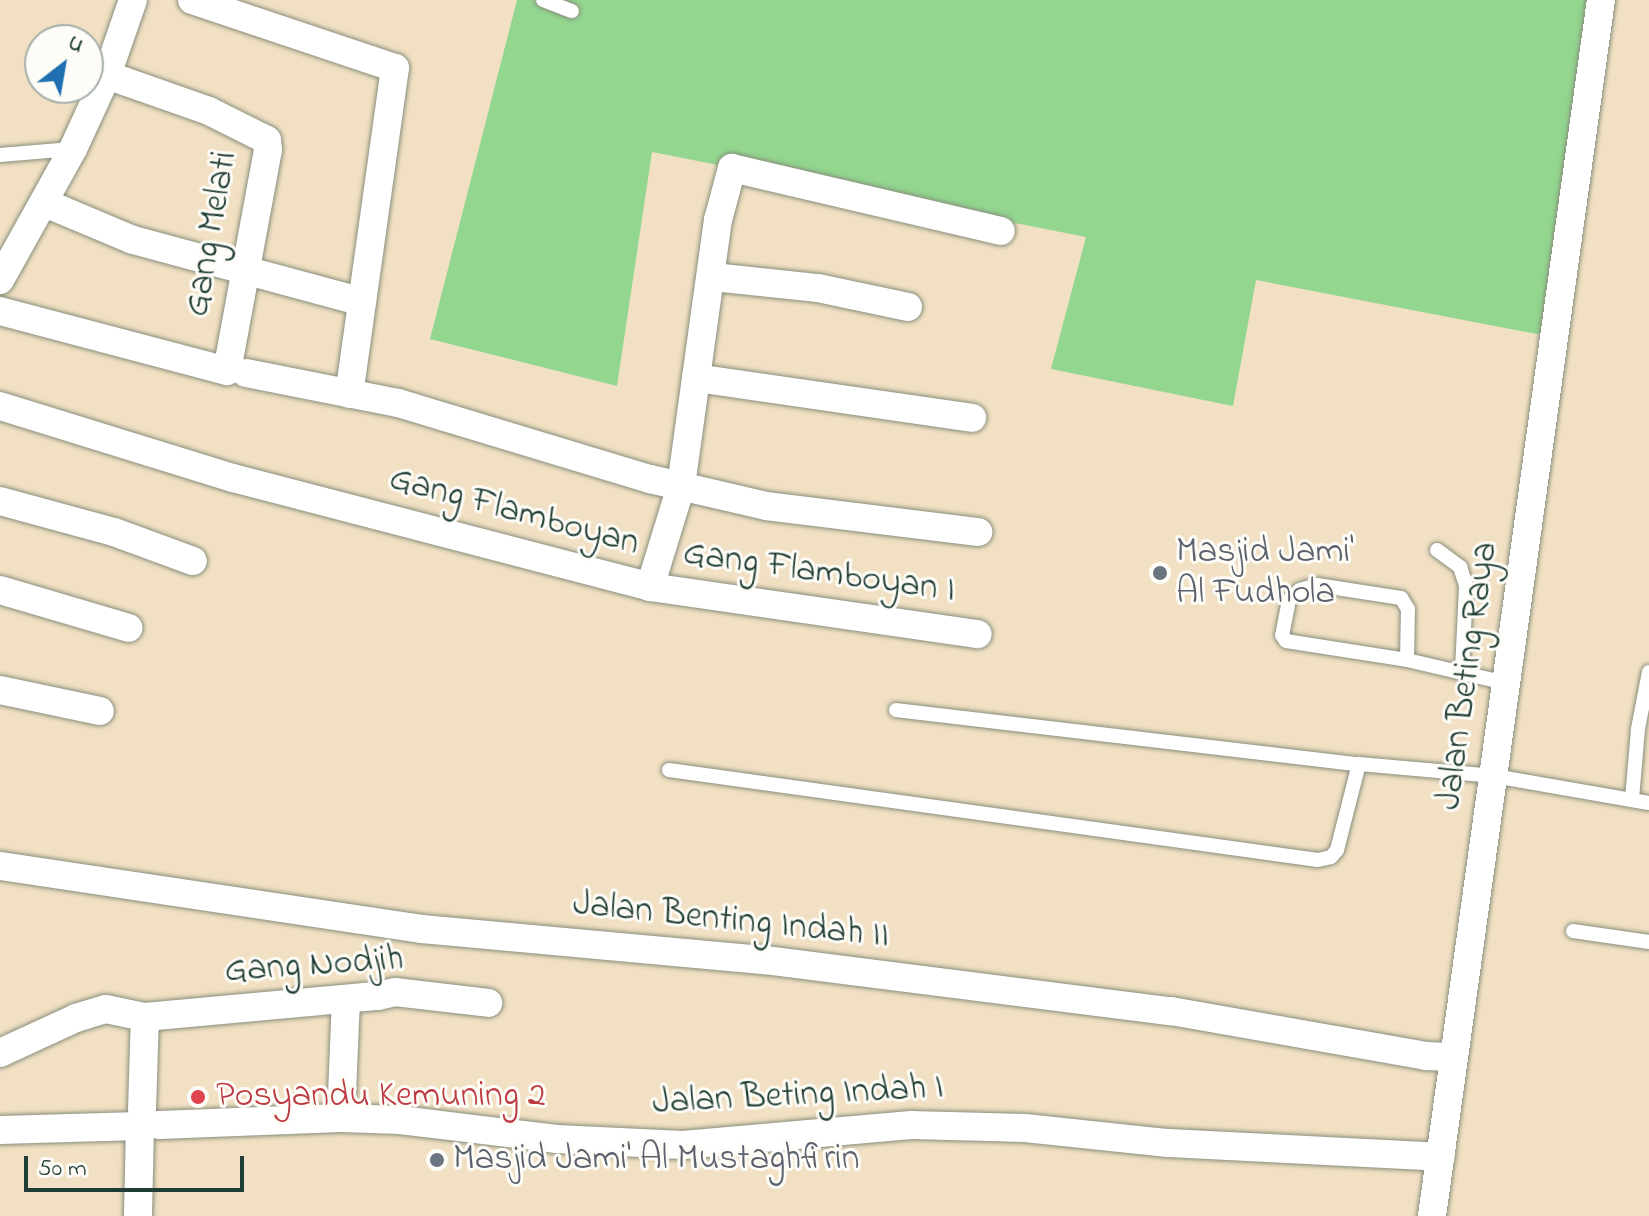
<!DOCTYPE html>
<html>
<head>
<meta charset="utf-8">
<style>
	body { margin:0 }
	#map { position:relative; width:1649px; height:1216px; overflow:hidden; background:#f1e0c3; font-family:"Indie Flower",sans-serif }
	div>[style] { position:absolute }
	.green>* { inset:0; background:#92d68f }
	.roads { filter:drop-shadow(0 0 2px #888e7c) drop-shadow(0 0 2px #888e7c) }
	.service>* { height:14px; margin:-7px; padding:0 7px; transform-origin:7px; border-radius:7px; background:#fff }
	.minor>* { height:28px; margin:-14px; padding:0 14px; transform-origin:14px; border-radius:14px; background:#fff }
	.dots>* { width:22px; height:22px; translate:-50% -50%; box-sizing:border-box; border:4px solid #fdfcf7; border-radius:50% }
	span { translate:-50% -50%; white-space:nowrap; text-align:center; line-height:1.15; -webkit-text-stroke:6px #fdfcf7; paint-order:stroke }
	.street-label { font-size:36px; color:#1f3d34 }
	.worship-label { font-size:36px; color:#5b616d }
	.left { translate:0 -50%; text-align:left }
	.health-label { font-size:36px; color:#be3a42 }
	.north { position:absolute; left:24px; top:24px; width:80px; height:80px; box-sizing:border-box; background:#fdfcf7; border:2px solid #a4b0a9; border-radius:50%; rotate:31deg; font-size:22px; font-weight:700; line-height:32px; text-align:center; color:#1f3d34 }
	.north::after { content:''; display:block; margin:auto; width:28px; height:36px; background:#1f6fb2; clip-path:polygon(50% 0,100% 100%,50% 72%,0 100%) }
	.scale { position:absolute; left:24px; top:1156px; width:220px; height:36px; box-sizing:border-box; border:4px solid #1f3d34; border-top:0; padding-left:10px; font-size:24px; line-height:28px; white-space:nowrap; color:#1f3d34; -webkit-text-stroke:6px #fdfcf7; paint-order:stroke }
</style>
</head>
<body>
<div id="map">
	<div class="green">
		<div style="clip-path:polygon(517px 0,1599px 0,1552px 337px,1256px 280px,1233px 406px,1051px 369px,1086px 237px,652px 152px,617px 386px,430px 339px)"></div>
	</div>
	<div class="roads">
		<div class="service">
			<div style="left:543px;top:0;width:31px;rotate:21deg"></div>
			<div style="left:0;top:155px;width:72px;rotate:-4.8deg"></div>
			<div style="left:1437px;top:550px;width:29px;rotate:36deg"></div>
			<div style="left:1460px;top:567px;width:20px;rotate:72deg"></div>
			<div style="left:1466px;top:586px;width:86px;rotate:92.7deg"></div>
			<div style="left:1407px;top:660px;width:51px;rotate:-88.9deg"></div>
			<div style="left:1408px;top:609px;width:13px;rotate:-122deg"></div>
			<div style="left:1401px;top:598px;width:85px;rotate:-171.2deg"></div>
			<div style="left:1317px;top:585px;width:18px;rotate:164deg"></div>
			<div style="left:1300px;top:590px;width:15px;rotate:138deg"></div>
			<div style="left:1289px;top:600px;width:36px;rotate:101deg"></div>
			<div style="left:1282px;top:635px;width:7px;rotate:56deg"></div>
			<div style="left:1286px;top:641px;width:122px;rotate:8.9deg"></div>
			<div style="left:1407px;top:660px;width:102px;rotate:13.1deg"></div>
			<div style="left:896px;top:710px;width:466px;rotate:6.7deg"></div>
			<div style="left:669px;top:770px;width:655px;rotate:7.9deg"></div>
			<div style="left:1318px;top:860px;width:13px;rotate:-13deg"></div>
			<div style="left:1331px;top:857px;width:9px;rotate:-49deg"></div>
			<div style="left:1337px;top:850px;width:89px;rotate:-75.7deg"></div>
			<div style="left:1359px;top:764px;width:136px;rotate:5.1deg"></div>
			<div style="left:1494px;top:776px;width:157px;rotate:9.9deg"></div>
			<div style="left:1632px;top:799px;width:70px;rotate:-85.1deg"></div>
			<div style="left:1638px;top:729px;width:58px;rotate:-79.1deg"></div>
			<div style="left:1573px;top:931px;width:77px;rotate:8.2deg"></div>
		</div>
		<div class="minor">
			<div style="left:192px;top:0;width:214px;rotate:18.5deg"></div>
			<div style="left:395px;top:68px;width:329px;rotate:98deg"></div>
			<div style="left:45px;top:203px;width:95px;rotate:22.8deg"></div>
			<div style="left:133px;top:240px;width:237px;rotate:15.1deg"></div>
			<div style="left:713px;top:277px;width:106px;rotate:6deg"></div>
			<div style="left:818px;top:288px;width:92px;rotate:11.9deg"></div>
			<div style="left:0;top:280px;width:150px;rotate:-60.9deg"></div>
			<div style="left:73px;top:149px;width:81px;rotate:-65.3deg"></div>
			<div style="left:107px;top:75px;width:79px;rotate:-70.9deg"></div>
			<div style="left:0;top:311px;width:235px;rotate:14.8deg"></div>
			<div style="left:227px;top:371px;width:225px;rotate:-79.5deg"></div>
			<div style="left:268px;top:150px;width:10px;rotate:-96deg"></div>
			<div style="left:267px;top:140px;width:65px;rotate:-153.4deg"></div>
			<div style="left:209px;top:111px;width:108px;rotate:-160.6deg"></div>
			<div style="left:246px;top:373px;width:155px;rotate:11.2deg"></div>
			<div style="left:398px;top:403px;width:263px;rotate:16.8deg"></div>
			<div style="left:650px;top:479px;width:119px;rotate:13.1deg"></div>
			<div style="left:766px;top:506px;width:214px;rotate:7deg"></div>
			<div style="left:696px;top:378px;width:279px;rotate:8.2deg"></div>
			<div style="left:0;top:406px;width:244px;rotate:17.2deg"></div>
			<div style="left:233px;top:478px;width:431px;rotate:14.6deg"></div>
			<div style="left:650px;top:587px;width:331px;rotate:8.2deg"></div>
			<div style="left:0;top:501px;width:118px;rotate:15.2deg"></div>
			<div style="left:114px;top:532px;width:84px;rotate:20.2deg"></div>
			<div style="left:650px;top:587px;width:106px;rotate:-72.9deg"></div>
			<div style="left:681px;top:486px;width:269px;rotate:-82.1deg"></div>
			<div style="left:718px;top:220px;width:54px;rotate:-74.9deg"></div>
			<div style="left:732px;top:168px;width:276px;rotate:13.2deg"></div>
			<div style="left:0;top:590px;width:134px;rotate:16.4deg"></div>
			<div style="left:0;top:690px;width:102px;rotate:11.9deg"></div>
			<div style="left:0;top:866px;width:427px;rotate:8.5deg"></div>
			<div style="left:422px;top:929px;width:344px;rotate:5.2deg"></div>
			<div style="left:765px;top:960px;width:409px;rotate:7.2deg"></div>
			<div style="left:1171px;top:1011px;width:258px;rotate:10deg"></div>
			<div style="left:1425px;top:1056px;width:27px;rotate:2deg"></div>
			<div style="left:0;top:1053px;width:84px;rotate:-24.7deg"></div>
			<div style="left:76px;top:1018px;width:31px;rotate:-17deg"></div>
			<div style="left:106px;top:1009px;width:40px;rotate:12deg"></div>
			<div style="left:145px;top:1017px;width:234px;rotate:-5.2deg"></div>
			<div style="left:378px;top:996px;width:17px;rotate:-13deg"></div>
			<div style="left:395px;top:992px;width:94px;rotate:6.7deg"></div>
			<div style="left:142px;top:1110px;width:93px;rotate:-88.2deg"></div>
			<div style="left:341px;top:1118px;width:118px;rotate:-87.6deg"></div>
			<div style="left:159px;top:1125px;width:182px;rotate:-2.2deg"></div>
			<div style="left:341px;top:1118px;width:59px;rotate:1.9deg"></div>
			<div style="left:400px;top:1120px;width:158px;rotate:6.9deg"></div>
			<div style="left:557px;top:1139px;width:126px;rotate:2.7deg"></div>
			<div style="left:683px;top:1145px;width:229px;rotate:-5deg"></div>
			<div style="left:911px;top:1125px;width:114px;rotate:1.5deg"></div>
			<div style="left:1025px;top:1128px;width:144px;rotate:6deg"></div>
			<div style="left:1168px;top:1143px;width:273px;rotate:2.9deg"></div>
			<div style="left:0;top:1130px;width:140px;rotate:-1.6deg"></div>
			<div style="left:140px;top:1126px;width:90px;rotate:91.3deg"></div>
			<div style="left:1432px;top:1216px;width:1228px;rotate:-82.09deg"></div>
		</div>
	</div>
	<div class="dots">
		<div style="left:1160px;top:573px;background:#6b7280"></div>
		<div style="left:198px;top:1097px;background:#e0444e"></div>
		<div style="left:437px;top:1160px;background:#6b7280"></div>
	</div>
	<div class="street-label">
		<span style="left:212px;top:234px;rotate:-80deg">Gang Melati</span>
		<span style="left:514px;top:512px;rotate:15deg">Gang Flamboyan</span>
		<span style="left:819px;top:573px;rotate:8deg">Gang Flamboyan I</span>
		<span style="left:1468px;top:676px;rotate:-82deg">Jalan Beting Raya</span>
		<span style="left:731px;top:921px;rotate:6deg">Jalan Benting Indah II</span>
		<span style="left:314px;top:966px;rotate:-4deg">Gang Nodjih</span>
		<span style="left:798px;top:1096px;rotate:-3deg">Jalan Beting Indah I</span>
	</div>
	<div class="worship-label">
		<span class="left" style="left:1176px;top:573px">Masjid Jami'<br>Al Fudhola</span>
		<span class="left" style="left:453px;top:1160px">Masjid Jami' Al Mustaghfirin</span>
	</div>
	<div class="health-label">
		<span class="left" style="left:216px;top:1097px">Posyandu Kemuning 2</span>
	</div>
	<div class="north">U</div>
	<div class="scale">50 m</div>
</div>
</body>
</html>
